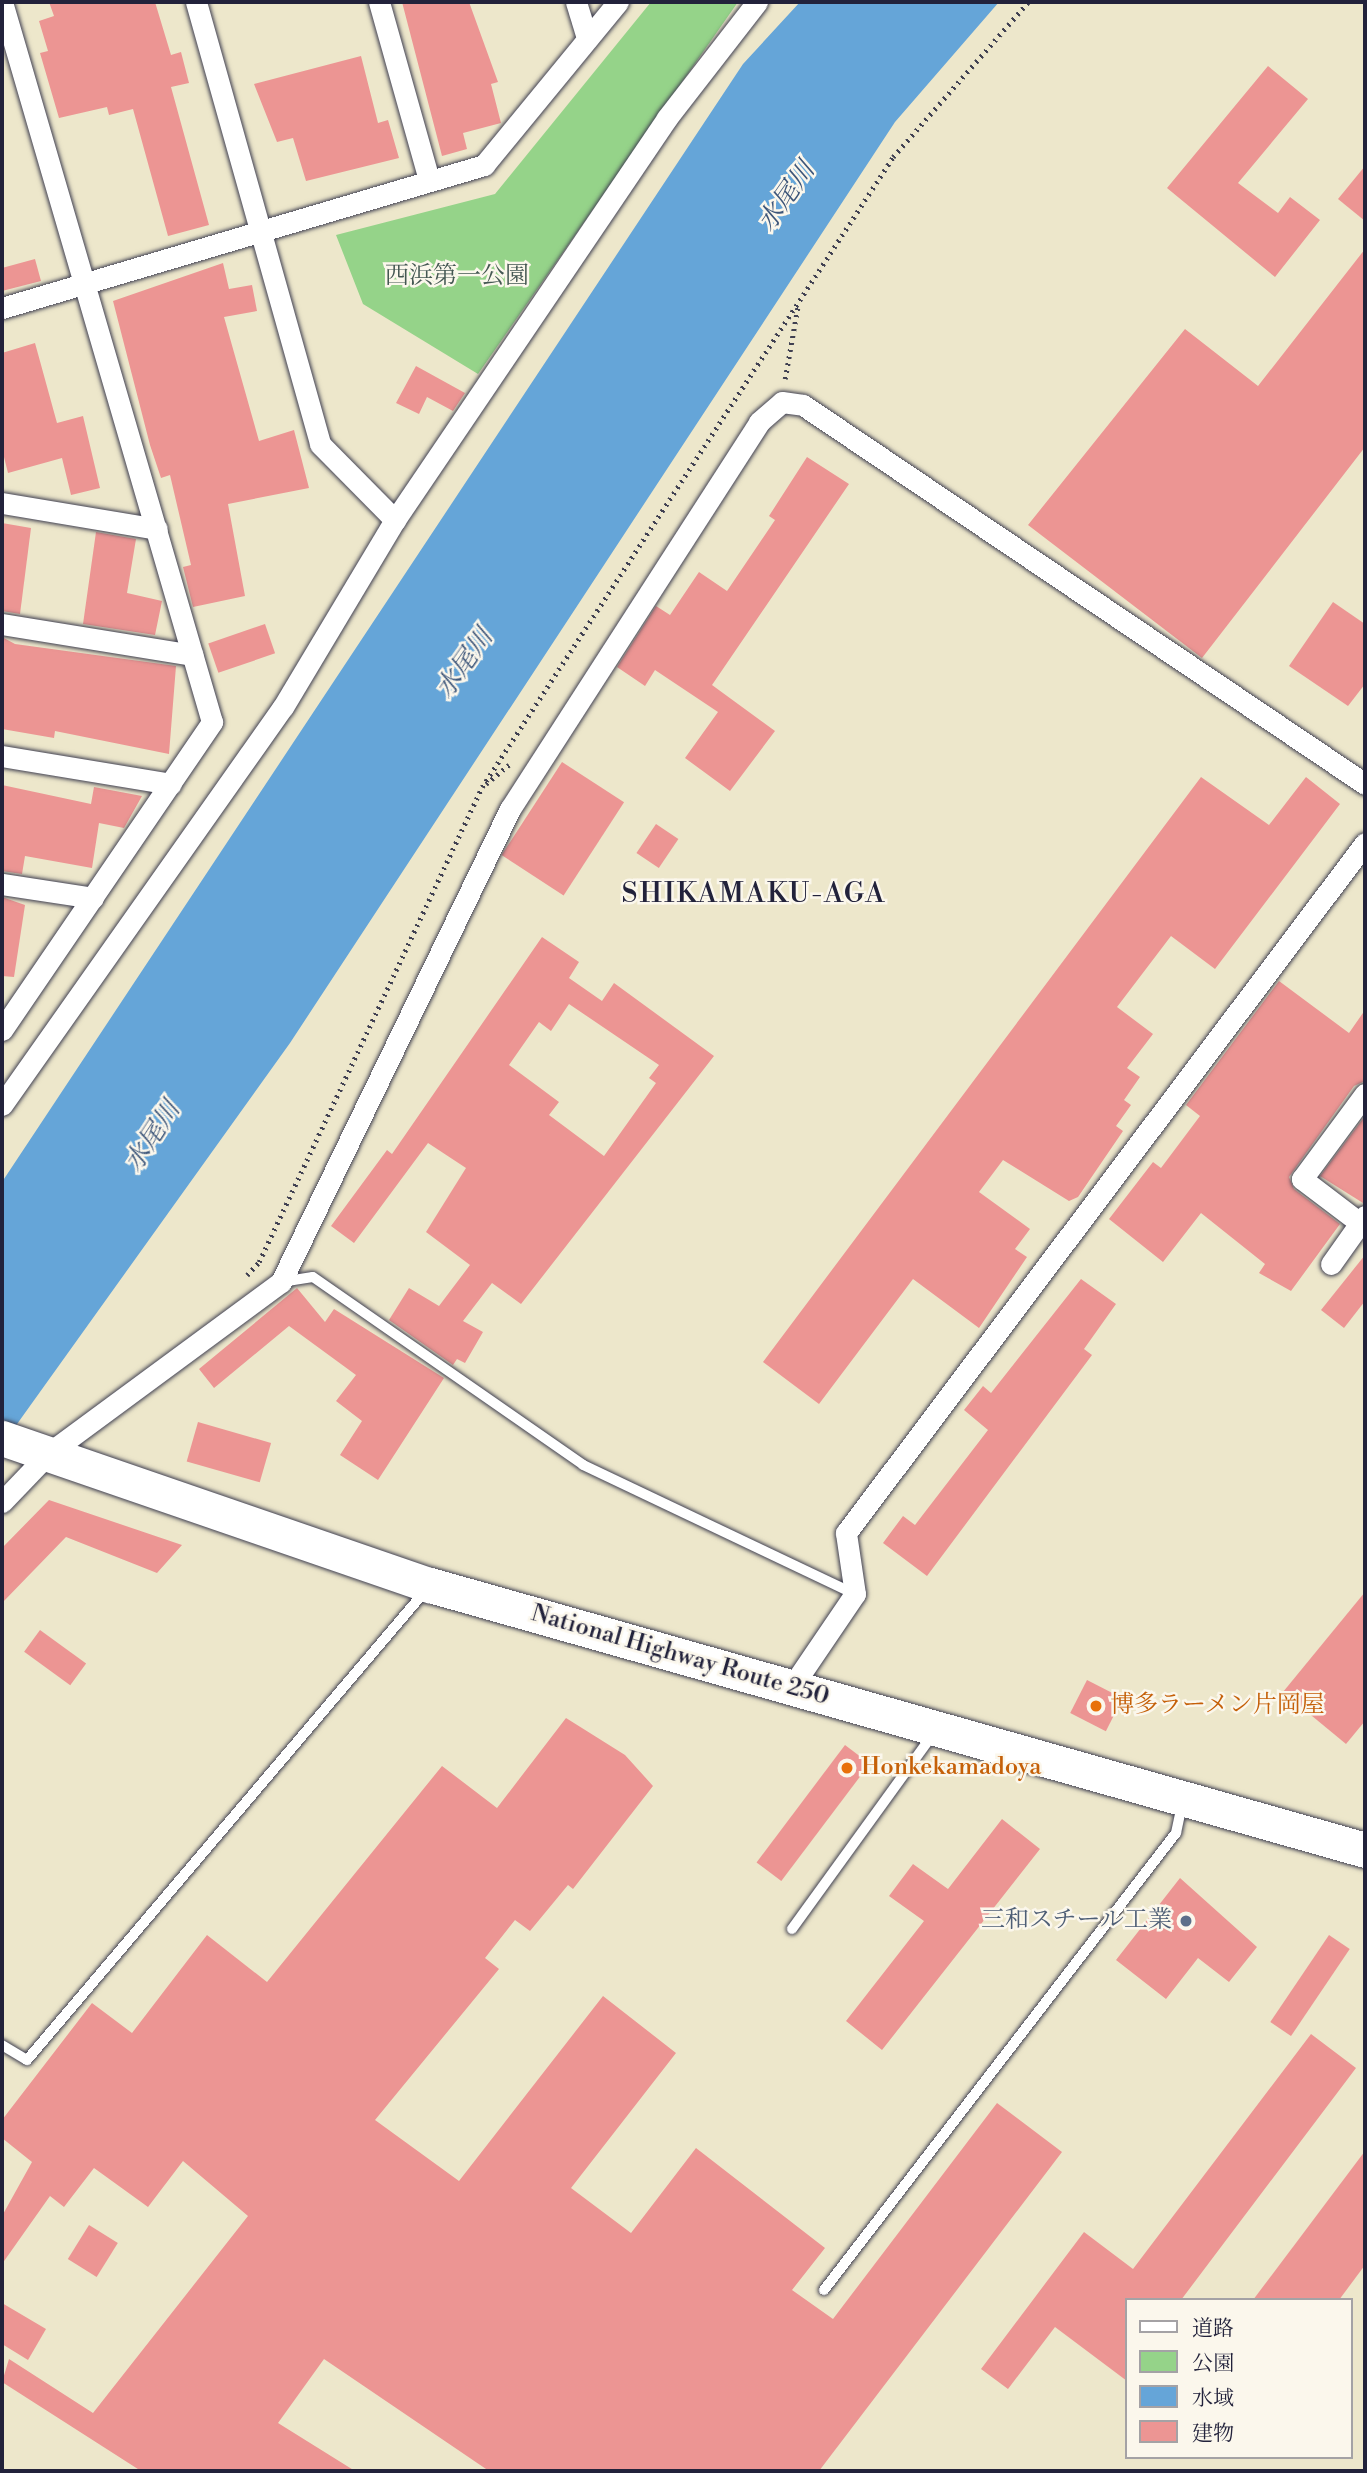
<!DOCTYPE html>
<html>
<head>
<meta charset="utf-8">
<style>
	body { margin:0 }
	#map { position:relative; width:1367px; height:2473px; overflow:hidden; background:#ede7cb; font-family:"Libre Bodoni","Noto Serif JP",serif }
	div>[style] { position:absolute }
	.green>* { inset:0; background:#95d389 }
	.water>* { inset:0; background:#65a5d8 }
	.building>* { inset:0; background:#ec9593; transform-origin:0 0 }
	.path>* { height:4.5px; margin-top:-2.25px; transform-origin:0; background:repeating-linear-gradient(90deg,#404051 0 2px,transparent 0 7px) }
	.roads { filter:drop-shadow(0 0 2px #404051) drop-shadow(0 0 2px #404051) }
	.service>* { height:10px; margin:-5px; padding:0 5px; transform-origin:5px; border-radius:5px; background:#fff }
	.minor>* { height:21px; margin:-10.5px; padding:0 10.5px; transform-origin:10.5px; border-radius:10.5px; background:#fff }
	.trunk>* { height:35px; margin:-17.5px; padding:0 17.5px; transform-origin:17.5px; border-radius:17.5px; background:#fff }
	.dots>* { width:19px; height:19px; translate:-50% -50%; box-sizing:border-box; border:4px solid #fbf7ec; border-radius:50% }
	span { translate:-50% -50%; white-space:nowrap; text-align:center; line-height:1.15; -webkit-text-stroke:5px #fbf7ec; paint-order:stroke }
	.park-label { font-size:24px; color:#445752 }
	.street-label { font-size:24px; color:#22223b }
	.food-label { font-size:24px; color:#c56008 }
	.left { translate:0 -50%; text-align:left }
	.service-label { font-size:24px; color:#4e5e75 }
	.right { translate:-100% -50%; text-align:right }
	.water-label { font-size:26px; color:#3d567a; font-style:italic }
	.quarter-label { font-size:28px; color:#22223b; letter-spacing:2px }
	.frame { position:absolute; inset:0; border:4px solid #22223b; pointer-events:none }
	.legend { position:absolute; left:1125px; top:2298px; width:228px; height:161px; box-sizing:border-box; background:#fbf7ec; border:2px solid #a4a2a5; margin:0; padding:9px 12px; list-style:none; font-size:21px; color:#22223b }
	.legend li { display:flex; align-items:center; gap:14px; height:35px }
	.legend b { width:35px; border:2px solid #a4a2a5 }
</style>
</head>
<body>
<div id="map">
	<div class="green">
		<div style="clip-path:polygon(651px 2px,738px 2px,478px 374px,363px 304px,336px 235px,495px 194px)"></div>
	</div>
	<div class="water">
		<div style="clip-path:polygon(800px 2px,999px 2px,895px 122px,290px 1043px,2px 1445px,2px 1182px,743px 64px)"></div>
	</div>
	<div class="building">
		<div style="clip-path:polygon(49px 2px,155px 2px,171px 55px,181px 52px,189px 83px,171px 87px,209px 225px,168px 236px,133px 109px,109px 115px,107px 107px,59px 118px,40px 53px,48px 51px,39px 21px,54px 16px)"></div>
		<div style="clip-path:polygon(402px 2px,469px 2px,498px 82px,491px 84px,501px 123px,463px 133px,467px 149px,442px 156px)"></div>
		<div style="clip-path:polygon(361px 56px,378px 123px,388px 120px,399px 158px,306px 181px,293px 138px,277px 142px,254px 84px)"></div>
		<div style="clip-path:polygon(1268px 66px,1308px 99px,1238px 183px,1278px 213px,1290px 197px,1320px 220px,1275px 277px,1167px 188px)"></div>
		<div style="clip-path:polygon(1365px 166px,1365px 221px,1338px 199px)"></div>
		<div style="clip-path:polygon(1365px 249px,1365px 447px,1202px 658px,1028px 525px,1185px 329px,1258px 386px)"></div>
		<div style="clip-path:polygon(35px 259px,41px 281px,2px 291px,2px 268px)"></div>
		<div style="clip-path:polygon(223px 263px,229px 289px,252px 285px,257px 311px,224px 317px,259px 441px,294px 430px,309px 488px,228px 504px,245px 596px,193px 607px,183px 567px,191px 565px,170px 475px,161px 478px,150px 445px,113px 301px)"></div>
		<div style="clip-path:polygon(35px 343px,57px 423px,83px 416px,100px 488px,71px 495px,62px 458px,8px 473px,2px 449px,2px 353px)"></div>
		<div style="clip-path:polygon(416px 366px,465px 393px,453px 411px,427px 397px,419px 414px,396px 403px)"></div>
		<div style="clip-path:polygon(807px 457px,849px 484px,712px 685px,775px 731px,730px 791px,685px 758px,718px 712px,655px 670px,645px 686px,617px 667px,656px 606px,670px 615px,699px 572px,727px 591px,775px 520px,769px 516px)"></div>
		<div style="clip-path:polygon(2px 523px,31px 528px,20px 614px,2px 611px)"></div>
		<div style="clip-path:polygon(96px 532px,136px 539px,127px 593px,162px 601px,155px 635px,83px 624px)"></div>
		<div style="clip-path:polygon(1333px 602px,1365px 624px,1365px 684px,1348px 706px,1289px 666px)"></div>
		<div style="left:265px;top:624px;width:31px;height:60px;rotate:71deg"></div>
		<div style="clip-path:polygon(2px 637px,15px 644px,176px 666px,169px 754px,55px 731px,54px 738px,2px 729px)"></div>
		<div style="left:562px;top:762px;width:74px;height:111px;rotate:33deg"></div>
		<div style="clip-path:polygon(1201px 777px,1269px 825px,1306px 777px,1340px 804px,1215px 969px,1171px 936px,1117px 1007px,1153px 1034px,1127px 1068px,1140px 1077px,1124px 1100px,1131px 1105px,1116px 1126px,1123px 1131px,1078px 1197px,1069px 1201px,1003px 1160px,979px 1192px,1030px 1229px,1015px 1249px,1027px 1257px,979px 1328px,913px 1279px,819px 1404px,763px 1362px)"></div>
		<div style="clip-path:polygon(2px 785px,91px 804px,94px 787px,142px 796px,124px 828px,99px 823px,92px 868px,25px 856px,22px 874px,2px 871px)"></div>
		<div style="left:656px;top:824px;width:27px;height:35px;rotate:34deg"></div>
		<div style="clip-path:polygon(2px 897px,25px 905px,14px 977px,2px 976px)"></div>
		<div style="clip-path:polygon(evenodd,542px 937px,579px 962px,569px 978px,602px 1001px,614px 983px,714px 1056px,521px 1304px,492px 1283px,463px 1321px,483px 1332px,465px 1363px,457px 1359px,453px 1365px,389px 1320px,409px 1288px,439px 1306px,470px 1265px,426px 1232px,466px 1168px,428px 1143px,354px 1243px,331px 1226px,387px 1150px,392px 1154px,542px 937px,569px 1004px,659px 1065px,649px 1078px,656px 1083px,604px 1156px,549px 1115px,559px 1102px,509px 1065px,539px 1022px,551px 1031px,569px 1004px)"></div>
		<div style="clip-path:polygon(1279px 981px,1349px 1033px,1365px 1010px,1365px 1081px,1354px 1086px,1289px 1177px,1294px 1189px,1340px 1224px,1291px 1291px,1259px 1273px,1265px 1264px,1201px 1213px,1163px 1262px,1109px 1219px,1153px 1162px,1161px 1168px,1200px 1116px,1186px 1105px)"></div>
		<div style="clip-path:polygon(1365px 1116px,1365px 1203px,1363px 1203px,1320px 1176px)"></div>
		<div style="clip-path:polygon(1365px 1255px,1365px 1301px,1344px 1328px,1321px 1310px)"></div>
		<div style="clip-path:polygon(1081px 1279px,1116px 1304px,1084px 1349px,1092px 1355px,927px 1576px,883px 1543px,903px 1516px,915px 1525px,988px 1430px,964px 1410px,983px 1386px,991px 1393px)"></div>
		<div style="clip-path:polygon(297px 1288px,325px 1322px,334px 1309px,444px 1378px,378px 1480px,340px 1455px,362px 1421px,336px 1401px,356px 1375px,289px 1326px,214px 1388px,199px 1369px)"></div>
		<div style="left:198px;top:1422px;width:76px;height:41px;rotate:16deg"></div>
		<div style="clip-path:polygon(49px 1500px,182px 1545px,157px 1573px,66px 1537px,2px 1603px,2px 1548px)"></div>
		<div style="clip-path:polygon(1365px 1592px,1365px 1721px,1346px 1744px,1283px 1692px)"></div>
		<div style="left:40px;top:1630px;width:57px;height:27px;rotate:36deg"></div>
		<div style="left:1087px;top:1680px;width:40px;height:37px;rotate:27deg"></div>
		<div style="clip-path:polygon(566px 1718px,625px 1755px,653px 1786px,573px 1889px,568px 1885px,530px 1931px,515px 1920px,485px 1958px,499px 1969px,375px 2120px,459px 2181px,603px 1996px,676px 2053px,571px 2188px,631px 2233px,696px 2148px,825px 2248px,792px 2290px,833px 2319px,997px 2103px,1062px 2152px,819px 2471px,489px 2471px,324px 2359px,278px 2423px,355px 2471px,141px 2471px,2px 2382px,9px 2359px,93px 2413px,248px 2216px,183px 2161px,148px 2207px,94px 2168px,64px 2207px,50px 2196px,2px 2264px,2px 2216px,32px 2162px,2px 2138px,2px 2120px,92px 2003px,132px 2033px,207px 1935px,267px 1982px,442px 1766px,497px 1808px)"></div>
		<div style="left:845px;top:1745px;width:31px;height:147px;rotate:37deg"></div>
		<div style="clip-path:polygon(1002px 1819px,1040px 1849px,882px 2050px,846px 2021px,924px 1921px,889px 1896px,913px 1864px,948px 1889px)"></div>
		<div style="clip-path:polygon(1180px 1878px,1257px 1947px,1229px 1982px,1198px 1958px,1166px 1999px,1116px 1960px)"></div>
		<div style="left:1329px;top:1935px;width:25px;height:105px;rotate:34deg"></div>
		<div style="clip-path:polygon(1311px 2034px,1356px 2068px,1181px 2300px,1127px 2300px,1127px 2381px,1055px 2327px,1008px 2389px,981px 2369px,1084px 2232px,1133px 2269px)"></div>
		<div style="clip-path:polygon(1365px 2151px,1365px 2265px,1339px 2300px,1253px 2300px)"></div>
		<div style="left:89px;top:2225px;width:34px;height:40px;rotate:32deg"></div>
		<div style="clip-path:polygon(2px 2303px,46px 2329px,28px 2360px,2px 2344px)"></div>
	</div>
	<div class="path">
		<div style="left:785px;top:379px;width:75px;rotate:-80deg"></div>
		<div style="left:486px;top:784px;width:30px;rotate:-40deg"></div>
		<div style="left:247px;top:1275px;width:18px;rotate:-47deg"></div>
		<div style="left:259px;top:1262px;width:525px;rotate:-64.85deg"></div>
		<div style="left:482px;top:787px;width:752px;rotate:-56.88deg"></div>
		<div style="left:893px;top:157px;width:206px;rotate:-48.9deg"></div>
	</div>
	<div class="roads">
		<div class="service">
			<div style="left:281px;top:1282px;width:32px;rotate:-9deg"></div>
			<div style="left:313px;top:1277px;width:329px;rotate:34.8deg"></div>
			<div style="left:583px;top:1465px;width:301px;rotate:25.4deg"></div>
			<div style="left:792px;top:1929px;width:242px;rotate:-54.1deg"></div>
			<div style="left:2px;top:2045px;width:29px;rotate:31deg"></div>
			<div style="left:27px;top:2060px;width:617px;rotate:-49.67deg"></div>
			<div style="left:824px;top:2290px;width:577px;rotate:-52.4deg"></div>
			<div style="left:1176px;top:1833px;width:33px;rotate:-78deg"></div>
		</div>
		<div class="minor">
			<div style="left:196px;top:2px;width:459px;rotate:74.3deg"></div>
			<div style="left:320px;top:444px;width:107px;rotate:45.4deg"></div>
			<div style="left:379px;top:2px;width:185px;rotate:74.3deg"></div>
			<div style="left:576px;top:2px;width:38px;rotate:73deg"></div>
			<div style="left:2px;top:308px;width:503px;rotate:-16.52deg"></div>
			<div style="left:484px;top:165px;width:211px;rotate:-50.6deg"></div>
			<div style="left:2px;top:503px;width:157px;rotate:9.5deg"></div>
			<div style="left:2px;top:624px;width:193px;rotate:9.2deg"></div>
			<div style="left:2px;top:756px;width:171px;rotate:9.4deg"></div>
			<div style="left:2px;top:884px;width:92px;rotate:8.7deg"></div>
			<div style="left:2px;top:1030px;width:373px;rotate:-55.7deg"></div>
			<div style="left:212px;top:722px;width:750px;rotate:-106.26deg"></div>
			<div style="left:2px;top:1105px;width:487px;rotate:-54.8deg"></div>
			<div style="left:283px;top:707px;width:218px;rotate:-59.1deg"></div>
			<div style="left:395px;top:520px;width:485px;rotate:-55.9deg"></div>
			<div style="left:667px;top:118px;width:147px;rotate:-52.2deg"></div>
			<div style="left:1360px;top:1223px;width:73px;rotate:-142.8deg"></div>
			<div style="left:1302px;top:1179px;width:106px;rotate:-53.5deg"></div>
			<div style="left:1331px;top:1264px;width:59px;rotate:-54.7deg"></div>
			<div style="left:2px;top:1502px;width:68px;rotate:-46.2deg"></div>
			<div style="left:49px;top:1453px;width:288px;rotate:-36.4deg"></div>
			<div style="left:281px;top:1282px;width:526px;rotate:-64.17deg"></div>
			<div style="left:510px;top:809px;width:460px;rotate:-57.2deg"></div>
			<div style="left:759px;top:422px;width:30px;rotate:-41deg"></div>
			<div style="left:782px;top:402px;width:21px;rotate:8deg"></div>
			<div style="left:803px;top:405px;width:678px;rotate:33.99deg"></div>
			<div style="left:791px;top:1688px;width:114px;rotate:-55.8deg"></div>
			<div style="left:855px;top:1594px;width:62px;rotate:-98.4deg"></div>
			<div style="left:846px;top:1533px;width:863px;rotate:-53.05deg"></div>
		</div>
		<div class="trunk">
			<div style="left:2px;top:1438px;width:453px;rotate:19deg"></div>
			<div style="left:430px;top:1585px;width:972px;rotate:15.82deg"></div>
		</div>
	</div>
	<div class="dots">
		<div style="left:1096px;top:1706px;background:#e8710a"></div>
		<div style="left:847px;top:1768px;background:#e8710a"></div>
		<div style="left:1186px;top:1921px;background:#5c6f8a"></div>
	</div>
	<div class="park-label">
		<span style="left:457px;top:277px">西浜第一公園</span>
	</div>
	<div class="street-label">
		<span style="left:680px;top:1656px;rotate:16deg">National Highway Route 250</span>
	</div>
	<div class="food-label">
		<span class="left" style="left:1110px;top:1706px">博多ラーメン片岡屋</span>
		<span class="left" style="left:861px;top:1768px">Honkekamadoya</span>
	</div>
	<div class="service-label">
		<span class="right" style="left:1172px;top:1921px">三和スチール工業</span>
	</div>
	<div class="water-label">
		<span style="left:787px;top:197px;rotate:-55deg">水尾川</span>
		<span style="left:465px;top:664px;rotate:-55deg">水尾川</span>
		<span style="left:153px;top:1137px;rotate:-57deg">水尾川</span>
	</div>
	<div class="quarter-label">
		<span style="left:754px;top:894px">SHIKAMAKU-AGA</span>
	</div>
	<div class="frame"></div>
	<ul class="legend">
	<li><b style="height:9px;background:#fff"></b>道路</li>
	<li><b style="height:19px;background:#95d389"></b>公園</li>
	<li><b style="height:19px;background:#65a5d8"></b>水域</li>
	<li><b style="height:19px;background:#ec9593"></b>建物</li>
	</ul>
</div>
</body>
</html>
